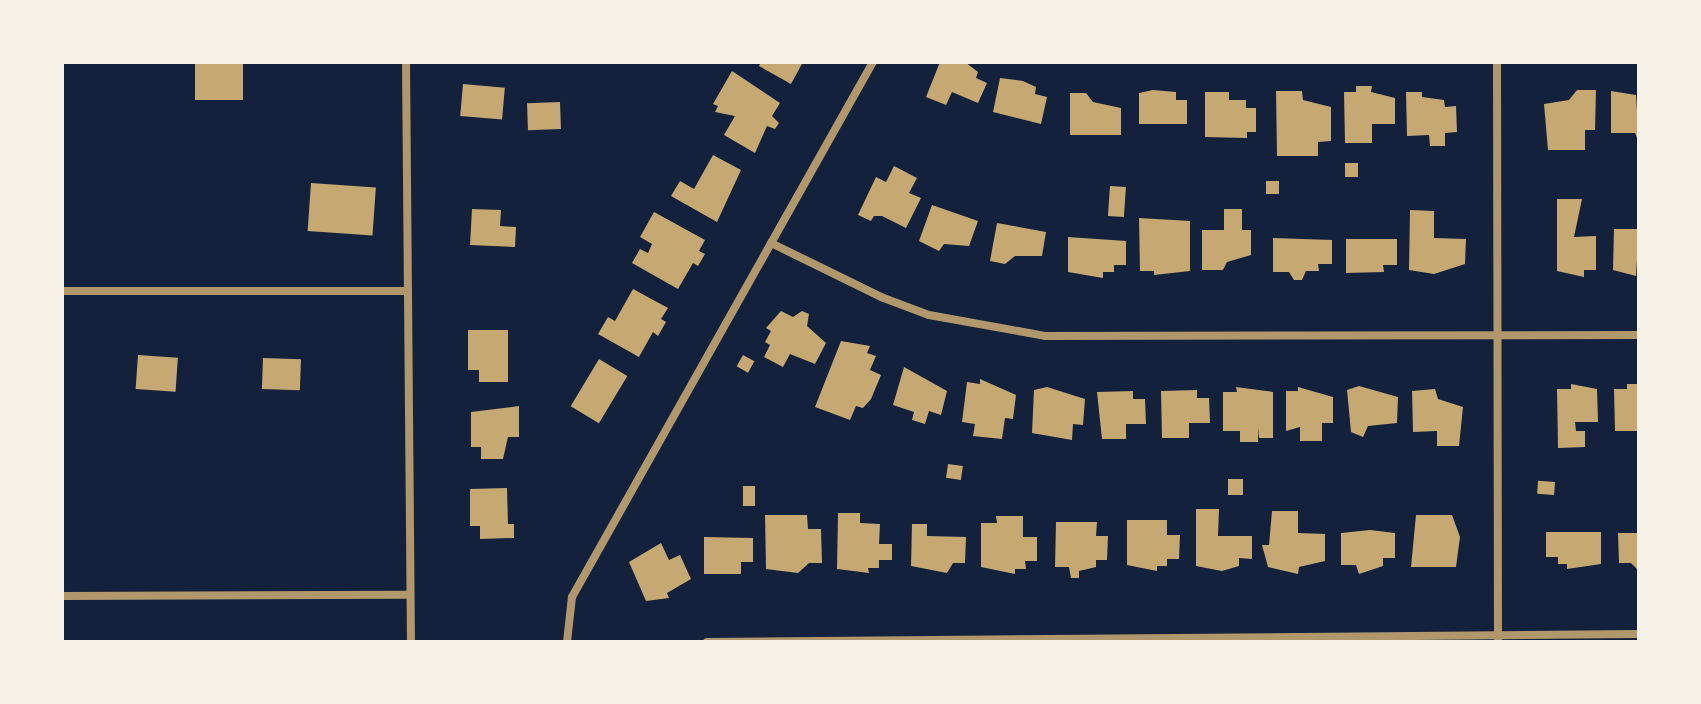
<!DOCTYPE html>
<html>
<head>
<meta charset="utf-8">
<style>
	body { margin:0 }
	#map { position:relative; width:1701px; height:704px; overflow:hidden; background:#14213d; font-family:Barlow,sans-serif }
	div>[style] { position:absolute }
	.building>* { inset:0; background:#c6a872; transform-origin:0 0 }
	.minor>* { height:8px; margin:-4px; padding:0 4px; transform-origin:4px; border-radius:4px; background:#b1986c }
	span { translate:-50% -50%; white-space:nowrap; text-align:center; line-height:1.15; -webkit-text-stroke:8px #f6f1e7; paint-order:stroke }
	.frame { position:absolute; inset:0; border:64px solid #f6f1e7; pointer-events:none }
</style>
</head>
<body>
<div id="map">
	<div class="building">
		<div style="left:195px;top:62px;width:48px;height:38px"></div>
		<div style="clip-path:polygon(761px 62px,803px 62px,791px 84px,759px 66px)"></div>
		<div style="clip-path:polygon(940px 62px,965px 62px,978px 72px,976px 78px,987px 83px,978px 103px,952px 92px,946px 105px,926px 97px)"></div>
		<div style="clip-path:polygon(732px 71px,780px 103px,772px 116px,779px 123px,775px 129px,767px 126px,755px 153px,724px 135px,735px 116px,715px 112px,718px 106px,713px 104px)"></div>
		<div style="clip-path:polygon(1000px 78px,1023px 81px,1036px 87px,1035px 94px,1047px 97px,1041px 124px,993px 112px)"></div>
		<div style="left:463px;top:84px;width:42px;height:32px;rotate:5deg"></div>
		<div style="clip-path:polygon(1356px 86px,1372px 86px,1371px 92px,1395px 98px,1395px 124px,1372px 124px,1372px 143px,1345px 143px,1344px 92px,1356px 92px)"></div>
		<div style="clip-path:polygon(1153px 90px,1176px 92px,1176px 100px,1187px 100px,1187px 124px,1139px 124px,1139px 93px)"></div>
		<div style="clip-path:polygon(1577px 90px,1596px 90px,1595px 130px,1585px 130px,1585px 150px,1548px 150px,1544px 104px,1569px 100px)"></div>
		<div style="clip-path:polygon(1276px 91px,1302px 91px,1303px 100px,1331px 107px,1331px 141px,1318px 142px,1318px 156px,1277px 156px)"></div>
		<div style="clip-path:polygon(1611px 91px,1636px 95px,1639px 142px,1635px 133px,1611px 133px)"></div>
		<div style="clip-path:polygon(1205px 92px,1229px 92px,1229px 100px,1246px 100px,1246px 108px,1256px 108px,1256px 132px,1247px 132px,1247px 138px,1205px 137px)"></div>
		<div style="clip-path:polygon(1406px 92px,1422px 92px,1422px 97px,1444px 100px,1445px 107px,1456px 106px,1457px 132px,1445px 133px,1445px 146px,1430px 146px,1429px 135px,1407px 136px)"></div>
		<div style="clip-path:polygon(1070px 93px,1086px 93px,1093px 102px,1121px 108px,1121px 135px,1070px 135px)"></div>
		<div style="left:560px;top:102px;width:27px;height:33px;rotate:88deg"></div>
		<div style="clip-path:polygon(713px 155px,741px 170px,717px 222px,671px 196px,680px 181px,694px 189px)"></div>
		<div style="left:1345px;top:163px;width:13px;height:14px"></div>
		<div style="clip-path:polygon(894px 166px,917px 178px,909px 193px,921px 198px,906px 228px,882px 216px,874px 216px,871px 221px,858px 215px,876px 177px,886px 182px)"></div>
		<div style="left:1266px;top:181px;width:13px;height:13px"></div>
		<div style="left:311px;top:183px;width:65px;height:48px;rotate:4deg"></div>
		<div style="left:1110px;top:186px;width:16px;height:30px;rotate:4deg"></div>
		<div style="clip-path:polygon(1557px 199px,1582px 199px,1574px 237px,1596px 236px,1596px 270px,1584px 270px,1584px 277px,1557px 271px)"></div>
		<div style="clip-path:polygon(932px 205px,978px 221px,969px 246px,944px 244px,939px 251px,919px 241px)"></div>
		<div style="clip-path:polygon(472px 209px,501px 210px,500px 226px,516px 227px,515px 247px,470px 245px)"></div>
		<div style="clip-path:polygon(1224px 209px,1242px 209px,1242px 230px,1251px 230px,1251px 255px,1227px 262px,1223px 270px,1202px 270px,1202px 230px,1224px 230px)"></div>
		<div style="clip-path:polygon(1410px 210px,1434px 211px,1434px 238px,1466px 239px,1465px 264px,1434px 274px,1409px 270px)"></div>
		<div style="clip-path:polygon(654px 212px,705px 240px,699px 251px,705px 254px,698px 266px,693px 263px,678px 289px,632px 263px,640px 249px,648px 253px,652px 244px,640px 237px)"></div>
		<div style="clip-path:polygon(1139px 218px,1190px 221px,1190px 271px,1154px 275px,1154px 271px,1140px 271px)"></div>
		<div style="clip-path:polygon(997px 223px,1046px 232px,1042px 256px,1015px 256px,1005px 264px,990px 261px)"></div>
		<div style="clip-path:polygon(1614px 229px,1639px 229px,1636px 276px,1613px 270px)"></div>
		<div style="clip-path:polygon(1068px 237px,1126px 241px,1126px 265px,1114px 265px,1114px 272px,1103px 272px,1103px 278px,1068px 272px)"></div>
		<div style="clip-path:polygon(1273px 238px,1332px 240px,1332px 264px,1318px 264px,1319px 271px,1306px 271px,1302px 280px,1294px 280px,1289px 272px,1273px 272px)"></div>
		<div style="clip-path:polygon(1346px 239px,1397px 239px,1397px 265px,1383px 265px,1384px 272px,1346px 273px)"></div>
		<div style="clip-path:polygon(633px 289px,668px 308px,661px 319px,666px 322px,658px 336px,653px 332px,639px 357px,598px 334px,608px 317px,615px 321px)"></div>
		<div style="clip-path:polygon(781px 311px,793px 317px,802px 311px,809px 314px,807px 326px,826px 343px,815px 364px,790px 354px,783px 367px,764px 357px,770px 345px,765px 342px,771px 331px,766px 328px)"></div>
		<div style="clip-path:polygon(468px 330px,508px 330px,508px 382px,479px 382px,479px 370px,468px 370px)"></div>
		<div style="clip-path:polygon(841px 341px,870px 346px,867px 353px,876px 356px,870px 370px,881px 375px,871px 399px,863px 408px,856px 406px,850px 420px,815px 407px)"></div>
		<div style="left:138px;top:355px;width:40px;height:34px;rotate:4deg"></div>
		<div style="left:743px;top:355px;width:13px;height:13px;rotate:29deg"></div>
		<div style="left:263px;top:358px;width:38px;height:31px;rotate:2deg"></div>
		<div style="left:599px;top:359px;width:33px;height:55px;rotate:31deg"></div>
		<div style="clip-path:polygon(904px 367px,947px 391px,941px 415px,929px 411px,925px 424px,912px 420px,914px 412px,893px 405px)"></div>
		<div style="clip-path:polygon(980px 379px,1016px 395px,1013px 419px,1005px 418px,1002px 439px,973px 436px,975px 424px,962px 422px,967px 382px,980px 384px)"></div>
		<div style="clip-path:polygon(1571px 384px,1597px 389px,1598px 422px,1575px 422px,1576px 431px,1585px 431px,1585px 447px,1558px 448px,1557px 389px,1571px 389px)"></div>
		<div style="clip-path:polygon(1627px 384px,1639px 384px,1639px 431px,1615px 431px,1614px 389px,1627px 389px)"></div>
		<div style="clip-path:polygon(1359px 386px,1398px 397px,1397px 423px,1368px 426px,1363px 437px,1351px 432px,1347px 390px)"></div>
		<div style="clip-path:polygon(1047px 387px,1085px 399px,1083px 425px,1073px 424px,1072px 440px,1032px 433px,1034px 390px)"></div>
		<div style="clip-path:polygon(1236px 387px,1273px 392px,1273px 438px,1259px 438px,1258px 428px,1258px 442px,1240px 442px,1240px 431px,1223px 431px,1223px 392px,1237px 392px)"></div>
		<div style="clip-path:polygon(1298px 387px,1333px 397px,1333px 423px,1322px 423px,1322px 441px,1300px 441px,1300px 427px,1286px 431px,1286px 391px,1298px 391px)"></div>
		<div style="clip-path:polygon(1435px 389px,1438px 399px,1463px 407px,1459px 446px,1437px 446px,1437px 431px,1413px 432px,1412px 391px)"></div>
		<div style="clip-path:polygon(1197px 390px,1197px 398px,1209px 398px,1210px 423px,1189px 423px,1189px 438px,1162px 438px,1161px 391px)"></div>
		<div style="clip-path:polygon(1133px 391px,1133px 399px,1145px 399px,1146px 424px,1126px 424px,1126px 439px,1102px 439px,1097px 392px)"></div>
		<div style="clip-path:polygon(519px 406px,519px 437px,508px 437px,503px 459px,481px 459px,481px 447px,471px 447px,471px 412px)"></div>
		<div style="left:948px;top:464px;width:15px;height:14px;rotate:8deg"></div>
		<div style="left:1243px;top:479px;width:16px;height:15px;rotate:90deg"></div>
		<div style="left:1555px;top:482px;width:13px;height:17px;rotate:94deg"></div>
		<div style="left:743px;top:486px;width:12px;height:20px"></div>
		<div style="clip-path:polygon(507px 488px,508px 524px,514px 524px,514px 538px,480px 539px,480px 526px,470px 526px,470px 489px)"></div>
		<div style="clip-path:polygon(1196px 509px,1219px 509px,1218px 536px,1252px 536px,1252px 559px,1239px 558px,1239px 566px,1222px 571px,1196px 566px)"></div>
		<div style="clip-path:polygon(1272px 511px,1298px 511px,1298px 533px,1325px 534px,1325px 561px,1299px 567px,1298px 574px,1268px 567px,1262px 545px,1269px 545px)"></div>
		<div style="clip-path:polygon(838px 513px,860px 513px,860px 523px,880px 524px,879px 544px,892px 544px,892px 560px,879px 560px,879px 568px,868px 568px,869px 573px,837px 569px)"></div>
		<div style="clip-path:polygon(765px 515px,807px 515px,808px 529px,821px 529px,822px 563px,809px 563px,798px 573px,766px 569px)"></div>
		<div style="clip-path:polygon(1416px 515px,1452px 515px,1460px 537px,1456px 567px,1411px 567px)"></div>
		<div style="clip-path:polygon(996px 516px,1023px 516px,1023px 537px,1037px 537px,1037px 561px,1025px 561px,1026px 569px,1015px 569px,1015px 574px,981px 567px,981px 523px,997px 523px)"></div>
		<div style="clip-path:polygon(1127px 520px,1167px 520px,1167px 535px,1180px 535px,1179px 559px,1167px 559px,1167px 566px,1157px 566px,1157px 571px,1127px 565px)"></div>
		<div style="clip-path:polygon(1056px 522px,1097px 522px,1096px 536px,1108px 536px,1107px 560px,1096px 560px,1096px 567px,1079px 571px,1079px 578px,1071px 578px,1069px 567px,1055px 567px)"></div>
		<div style="clip-path:polygon(912px 524px,927px 524px,927px 536px,966px 537px,965px 563px,953px 563px,947px 573px,911px 566px)"></div>
		<div style="clip-path:polygon(1370px 530px,1395px 533px,1395px 558px,1383px 558px,1383px 566px,1359px 574px,1356px 565px,1341px 565px,1341px 533px)"></div>
		<div style="clip-path:polygon(1546px 532px,1601px 532px,1601px 564px,1567px 569px,1567px 564px,1558px 564px,1558px 557px,1546px 557px)"></div>
		<div style="clip-path:polygon(1618px 533px,1639px 533px,1639px 571px,1631px 563px,1619px 563px)"></div>
		<div style="clip-path:polygon(704px 537px,753px 538px,753px 562px,741px 562px,741px 574px,704px 574px)"></div>
		<div style="clip-path:polygon(661px 543px,669px 560px,680px 555px,691px 579px,667px 593px,669px 598px,646px 601px,629px 562px)"></div>
	</div>
	<div class="minor">
		<div style="left:406px;top:62px;width:580px;rotate:89.51deg"></div>
		<div style="left:1497px;top:62px;width:580px;rotate:89.9deg"></div>
		<div style="left:771px;top:243px;width:123px;rotate:26.1deg"></div>
		<div style="left:881px;top:297px;width:51px;rotate:20.6deg"></div>
		<div style="left:929px;top:315px;width:119px;rotate:10.2deg"></div>
		<div style="left:1046px;top:336px;width:593px;rotate:-0.1deg"></div>
		<div style="left:62px;top:291px;width:346px"></div>
		<div style="left:62px;top:596px;width:345px;rotate:-0.2deg"></div>
		<div style="left:567px;top:642px;width:45px;rotate:-83.7deg"></div>
		<div style="left:572px;top:597px;width:614px;rotate:-60.64deg"></div>
		<div style="left:707px;top:642px;width:932px;rotate:-0.49deg"></div>
	</div>
	<div class="frame"></div>
</div>
</body>
</html>
